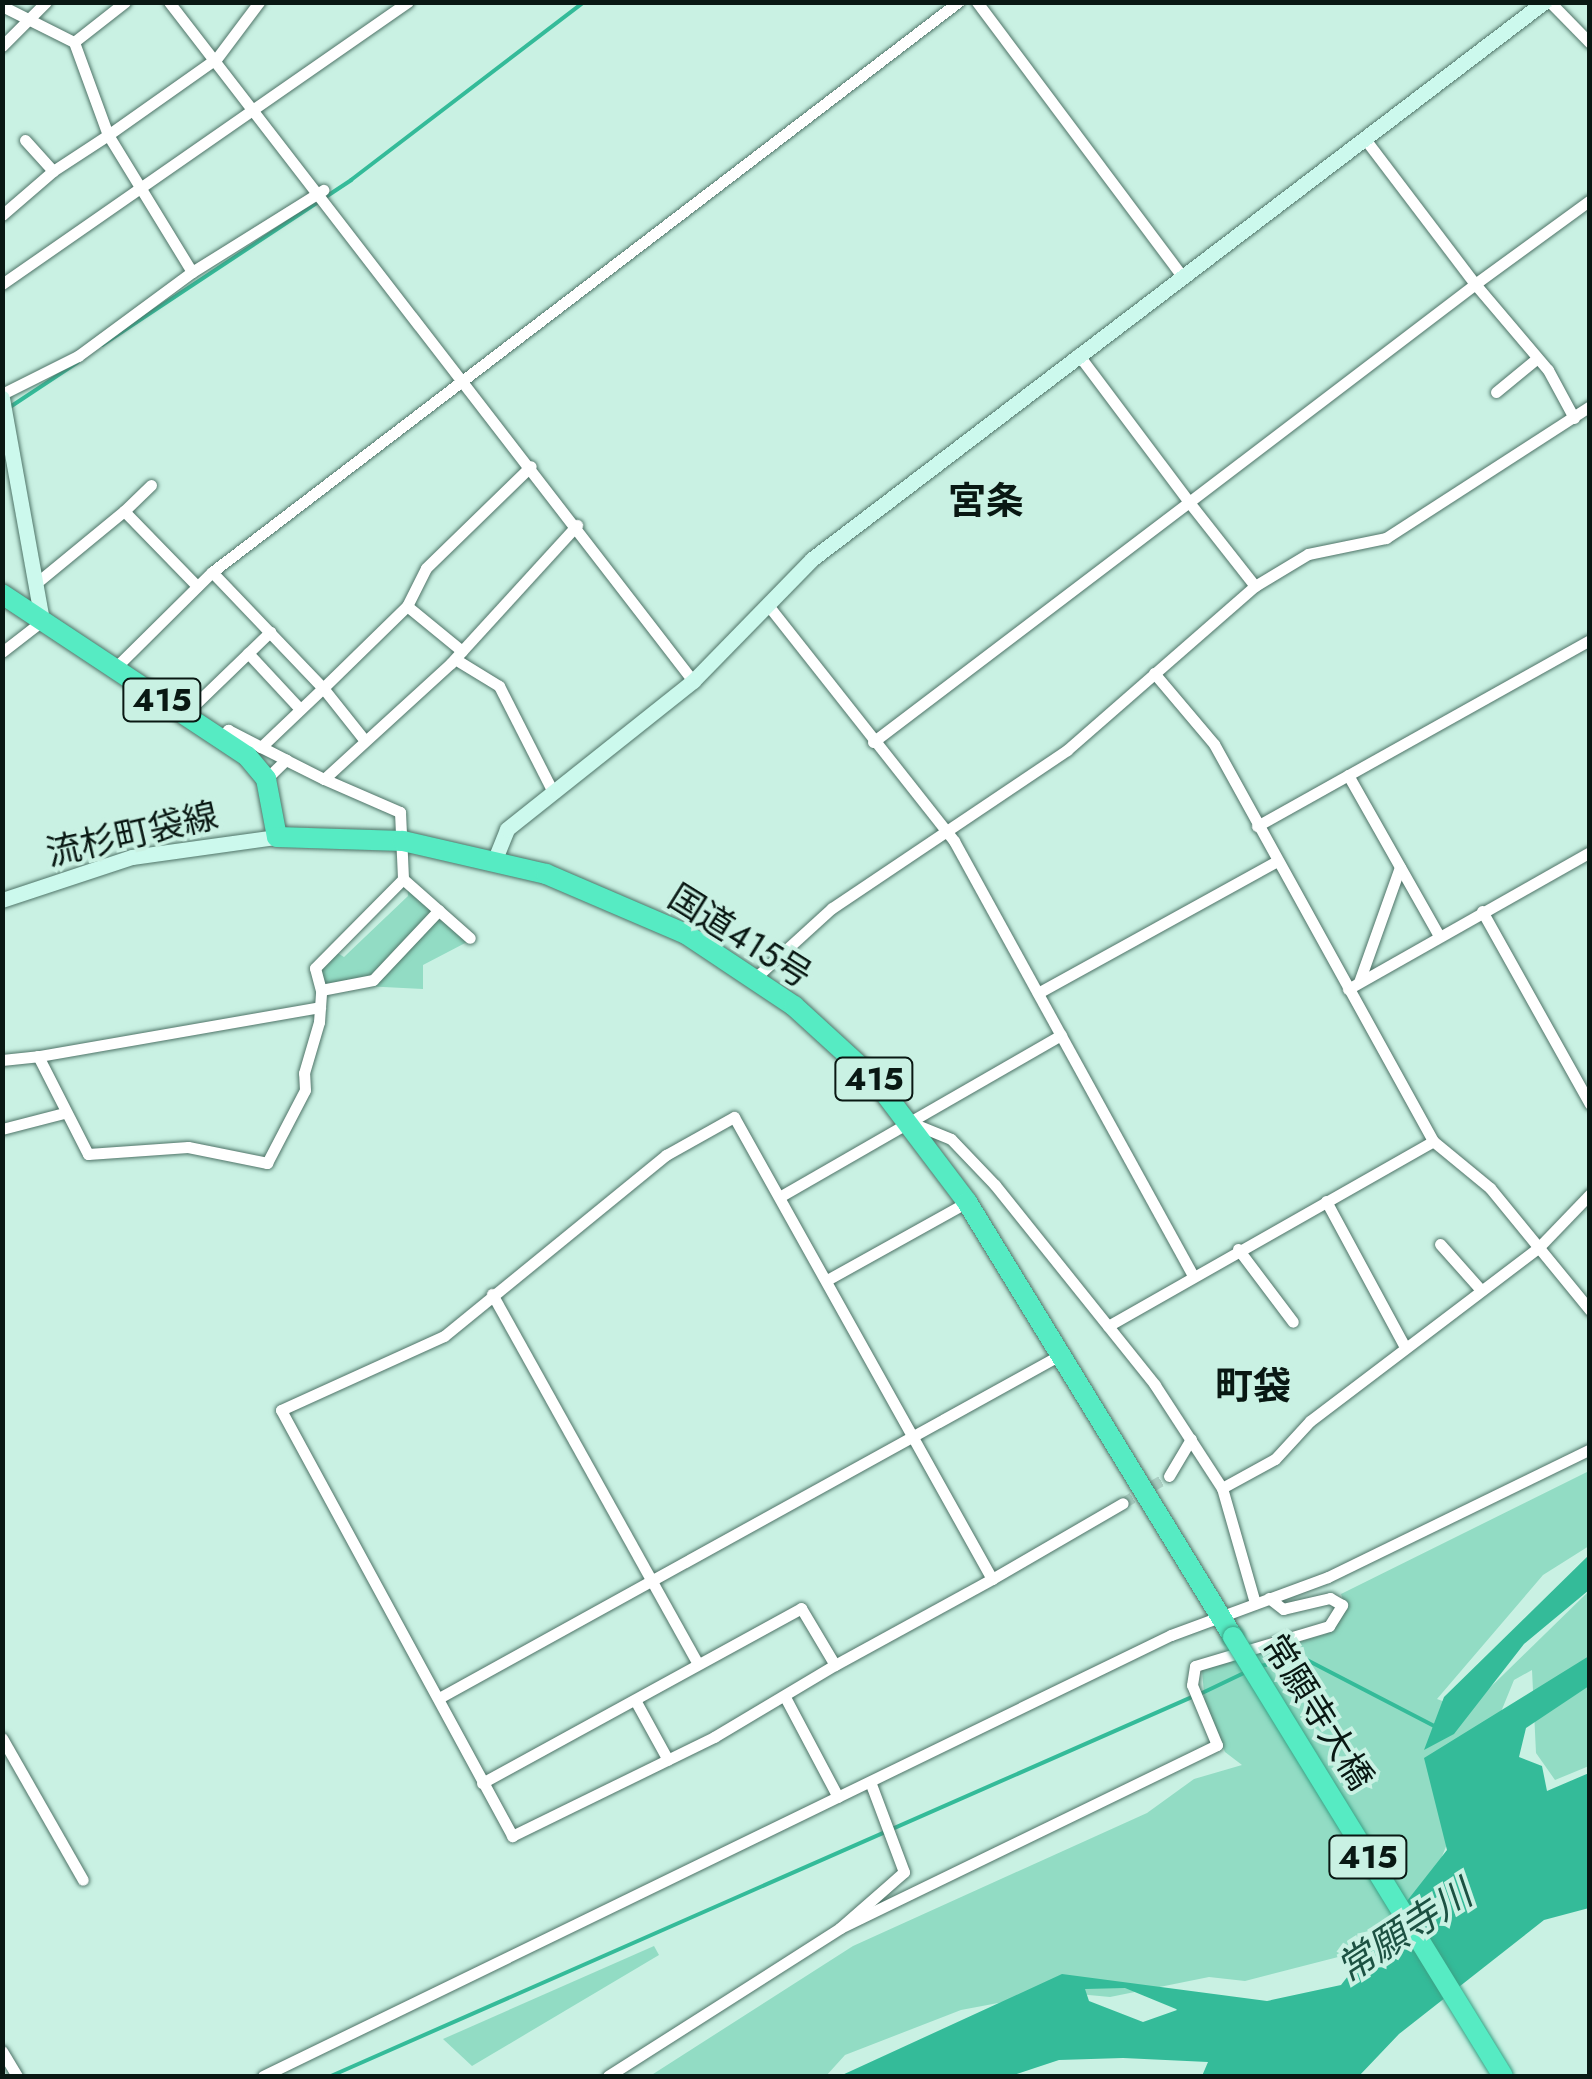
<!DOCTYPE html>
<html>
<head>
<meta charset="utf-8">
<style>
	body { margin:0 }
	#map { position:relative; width:1592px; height:2079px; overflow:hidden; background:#c9f1e3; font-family:Jost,"Noto Sans JP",sans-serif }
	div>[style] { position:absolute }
	.green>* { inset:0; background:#92dcc4 }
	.water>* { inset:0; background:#34bb99 }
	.stream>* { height:4px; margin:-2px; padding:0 2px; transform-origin:2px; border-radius:2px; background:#34bb99 }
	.street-tunnel>* { height:11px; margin-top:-5.5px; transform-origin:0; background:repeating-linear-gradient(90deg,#acd0c4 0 11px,transparent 0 16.5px) }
	.roads { filter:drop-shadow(0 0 2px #4f7468) drop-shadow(0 0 2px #4f7468) }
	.street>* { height:11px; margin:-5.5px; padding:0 5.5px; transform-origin:5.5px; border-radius:5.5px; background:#fff }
	.secondary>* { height:15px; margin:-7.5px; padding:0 7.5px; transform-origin:7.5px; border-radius:7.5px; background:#ccf9ed }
	.highway>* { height:20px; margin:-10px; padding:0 10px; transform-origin:10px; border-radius:10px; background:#56ebc3 }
	.bridges { filter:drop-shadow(0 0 2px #3ba185) drop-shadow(0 0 2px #3ba185) }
	.highway-bridge>* { height:20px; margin:-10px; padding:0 10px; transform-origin:10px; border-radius:10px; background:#56ebc3 }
	span { translate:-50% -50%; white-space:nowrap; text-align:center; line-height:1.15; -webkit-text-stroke:8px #c9f1e3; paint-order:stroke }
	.shield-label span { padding:2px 8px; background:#c9f1e3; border:2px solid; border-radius:8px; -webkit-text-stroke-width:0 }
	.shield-label { font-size:32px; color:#091813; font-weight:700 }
	.street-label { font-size:35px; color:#091813 }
	.neighbourhood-label { font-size:38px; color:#091813; font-weight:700 }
	.water-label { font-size:38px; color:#1c5142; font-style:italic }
	.frame { position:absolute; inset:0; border:5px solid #091813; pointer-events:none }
</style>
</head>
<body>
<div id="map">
	<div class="green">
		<div style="clip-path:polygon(407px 883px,469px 941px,423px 965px,423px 989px,324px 984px,319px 968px,336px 952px,344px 957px,408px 896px)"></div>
		<div style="clip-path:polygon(1589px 1471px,1589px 1546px,1543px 1575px,1437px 1699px,1467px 1710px,1589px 1591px,1589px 1766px,1555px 1780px,1536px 1753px,1532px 1670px,1514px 1680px,1434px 1876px,1381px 1946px,1245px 1981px,1209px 1977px,1110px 1997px,1057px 1992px,961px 2010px,845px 2055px,826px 2076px,650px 2076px,853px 1946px,1147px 1813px,1194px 1779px,1242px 1765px,1225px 1752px,1205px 1706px,1202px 1670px,1326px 1634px,1347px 1610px,1341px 1594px)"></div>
		<div style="clip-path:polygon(654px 1946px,659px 1955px,472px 2066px,443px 2039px)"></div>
	</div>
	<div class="water">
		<div style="clip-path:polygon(1589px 1555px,1589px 1590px,1524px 1644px,1454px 1734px,1424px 1750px,1444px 1697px)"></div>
		<div style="clip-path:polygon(evenodd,1589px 1656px,1589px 1686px,1526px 1728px,1519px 1757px,1542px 1766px,1547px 1791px,1589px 1773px,1589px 1908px,1544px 1920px,1399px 2034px,1359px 2076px,1202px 2076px,1208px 2062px,1123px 2058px,1059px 2060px,1014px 2075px,840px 2076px,1062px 1974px,1267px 2001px,1341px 1985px,1447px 1850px,1424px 1758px,1589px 1656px,1125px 1988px,1176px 2009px,1177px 2010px,1143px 2022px,1089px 2001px,1085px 1989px,1125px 1988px)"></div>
	</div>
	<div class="stream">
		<div style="left:102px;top:345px;width:299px;rotate:-33.5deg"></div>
		<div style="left:351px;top:180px;width:293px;rotate:-37.4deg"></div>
		<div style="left:7px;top:409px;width:85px;rotate:-33.5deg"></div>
		<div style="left:1259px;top:1666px;width:47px;rotate:-8.7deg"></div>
		<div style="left:1305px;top:1659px;width:145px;rotate:27.4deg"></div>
		<div style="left:1200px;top:1694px;width:51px;rotate:-25.6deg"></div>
		<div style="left:331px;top:2076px;width:941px;rotate:-23.76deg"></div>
	</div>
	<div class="street-tunnel">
		<div style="left:1123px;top:1503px;width:53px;rotate:-30.4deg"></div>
	</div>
	<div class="roads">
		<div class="street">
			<div style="left:169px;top:2px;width:858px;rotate:52.34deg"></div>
			<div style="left:977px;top:2px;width:344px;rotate:53.2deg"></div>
			<div style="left:1550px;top:2px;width:57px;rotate:45.7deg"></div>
			<div style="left:2px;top:6px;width:80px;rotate:26.6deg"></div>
			<div style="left:74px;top:42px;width:65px;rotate:-38.1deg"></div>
			<div style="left:2px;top:46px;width:62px;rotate:-45deg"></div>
			<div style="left:25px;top:140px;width:42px;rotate:47.9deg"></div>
			<div style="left:53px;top:171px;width:66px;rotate:-33.2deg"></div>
			<div style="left:108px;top:135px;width:99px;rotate:-110.1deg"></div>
			<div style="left:2px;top:215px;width:67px;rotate:-40.8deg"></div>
			<div style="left:192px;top:272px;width:155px;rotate:-32deg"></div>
			<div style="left:2px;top:284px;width:494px;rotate:-34.8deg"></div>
			<div style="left:1496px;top:392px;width:50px;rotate:-39.4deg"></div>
			<div style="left:2px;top:394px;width:85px;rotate:-26.6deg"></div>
			<div style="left:78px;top:356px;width:142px;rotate:-36.4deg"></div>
			<div style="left:192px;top:272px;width:161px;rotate:-121.5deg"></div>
			<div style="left:108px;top:135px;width:133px;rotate:-35.2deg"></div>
			<div style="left:217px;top:58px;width:70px;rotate:-53.1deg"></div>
			<div style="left:1574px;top:418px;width:55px;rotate:-118.4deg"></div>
			<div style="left:1548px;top:370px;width:113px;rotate:-130.3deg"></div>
			<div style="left:1475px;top:284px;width:142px;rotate:-36.1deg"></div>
			<div style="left:151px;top:485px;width:37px;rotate:136deg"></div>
			<div style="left:124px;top:511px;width:105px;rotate:45.8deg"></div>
			<div style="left:212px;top:572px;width:939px;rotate:-37.38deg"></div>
			<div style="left:40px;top:580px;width:109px;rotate:-39.4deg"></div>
			<div style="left:1255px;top:586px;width:107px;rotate:-128.2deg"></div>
			<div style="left:1189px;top:502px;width:360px;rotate:-37.3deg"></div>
			<div style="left:1475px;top:284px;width:182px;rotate:-127.2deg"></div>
			<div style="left:767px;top:604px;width:302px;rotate:51.7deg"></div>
			<div style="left:954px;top:841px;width:494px;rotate:61.2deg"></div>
			<div style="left:407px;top:606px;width:42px;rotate:-63.4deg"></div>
			<div style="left:426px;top:568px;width:146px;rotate:-44.2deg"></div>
			<div style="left:2px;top:652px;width:51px;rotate:-37.8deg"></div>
			<div style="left:248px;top:653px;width:76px;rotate:47.1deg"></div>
			<div style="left:455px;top:659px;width:52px;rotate:31.5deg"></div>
			<div style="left:499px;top:686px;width:119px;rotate:63deg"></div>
			<div style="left:114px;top:669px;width:138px;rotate:-44.7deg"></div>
			<div style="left:212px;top:572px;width:161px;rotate:46.3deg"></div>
			<div style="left:323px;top:688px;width:86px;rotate:136.4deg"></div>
			<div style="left:261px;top:747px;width:28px;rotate:27deg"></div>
			<div style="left:1154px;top:673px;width:93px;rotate:49.8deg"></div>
			<div style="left:1214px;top:744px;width:453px;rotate:61.1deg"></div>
			<div style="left:1433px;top:1141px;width:74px;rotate:39.5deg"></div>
			<div style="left:1490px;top:1188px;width:158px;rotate:50.7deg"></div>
			<div style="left:184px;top:715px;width:120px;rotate:-44deg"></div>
			<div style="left:362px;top:737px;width:63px;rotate:-128.5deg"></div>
			<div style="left:323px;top:688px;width:117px;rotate:-44.3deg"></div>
			<div style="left:407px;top:606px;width:71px;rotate:39.3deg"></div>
			<div style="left:221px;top:738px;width:11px;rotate:-49deg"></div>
			<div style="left:228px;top:730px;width:37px;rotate:27deg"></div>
			<div style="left:873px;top:742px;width:397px;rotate:-37.2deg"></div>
			<div style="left:1189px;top:502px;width:185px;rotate:-126.9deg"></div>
			<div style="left:1348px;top:775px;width:185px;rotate:60.5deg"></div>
			<div style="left:266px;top:779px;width:28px;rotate:-44deg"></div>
			<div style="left:286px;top:760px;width:42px;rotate:26.6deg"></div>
			<div style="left:324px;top:779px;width:172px;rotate:-42.4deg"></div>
			<div style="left:451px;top:663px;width:187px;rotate:-47.6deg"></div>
			<div style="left:324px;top:779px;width:83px;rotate:23.5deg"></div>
			<div style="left:400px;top:812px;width:67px;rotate:87.4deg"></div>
			<div style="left:403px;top:879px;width:89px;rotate:41.4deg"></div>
			<div style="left:1257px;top:826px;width:381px;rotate:-29.2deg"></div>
			<div style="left:403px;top:879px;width:125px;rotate:134.7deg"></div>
			<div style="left:315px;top:968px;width:23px;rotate:75deg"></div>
			<div style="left:321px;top:990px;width:53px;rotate:-10.9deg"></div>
			<div style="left:373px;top:980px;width:96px;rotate:-46.7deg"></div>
			<div style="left:1482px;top:911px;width:221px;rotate:60.8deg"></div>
			<div style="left:755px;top:978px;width:104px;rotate:-42.3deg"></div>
			<div style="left:832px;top:908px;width:283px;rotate:-33.9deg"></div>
			<div style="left:1067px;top:750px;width:249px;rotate:-41.1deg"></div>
			<div style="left:1255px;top:586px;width:62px;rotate:-31.1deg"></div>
			<div style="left:1308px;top:554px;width:80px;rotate:-11.6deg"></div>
			<div style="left:1386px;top:538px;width:243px;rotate:-32.9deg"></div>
			<div style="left:1359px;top:982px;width:122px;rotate:-70.4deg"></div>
			<div style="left:1348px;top:989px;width:278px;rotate:-29.5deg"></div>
			<div style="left:1038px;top:993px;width:273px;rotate:-28.9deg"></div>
			<div style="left:320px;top:1007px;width:286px;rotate:170.1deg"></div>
			<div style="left:38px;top:1056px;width:110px;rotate:63deg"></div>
			<div style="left:88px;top:1154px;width:100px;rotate:-4deg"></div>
			<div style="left:188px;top:1147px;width:81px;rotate:11.4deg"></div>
			<div style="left:267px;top:1163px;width:82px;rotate:-62.5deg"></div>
			<div style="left:305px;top:1090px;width:17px;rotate:-93deg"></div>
			<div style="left:304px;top:1073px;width:53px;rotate:-73.6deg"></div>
			<div style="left:319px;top:1022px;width:32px;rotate:-86deg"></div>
			<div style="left:2px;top:1060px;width:36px;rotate:-6deg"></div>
			<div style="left:912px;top:1123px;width:42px;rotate:22.3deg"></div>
			<div style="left:951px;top:1139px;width:64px;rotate:46.3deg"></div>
			<div style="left:995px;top:1185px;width:256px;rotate:51.3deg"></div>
			<div style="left:1155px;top:1385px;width:123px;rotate:57deg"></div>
			<div style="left:1222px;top:1488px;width:120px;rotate:74deg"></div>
			<div style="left:2px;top:1129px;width:64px;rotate:-14.5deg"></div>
			<div style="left:781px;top:1196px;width:323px;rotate:-29.9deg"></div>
			<div style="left:1326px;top:1201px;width:166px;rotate:61.6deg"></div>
			<div style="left:1440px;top:1244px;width:62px;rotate:48.3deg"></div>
			<div style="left:1238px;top:1249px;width:91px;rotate:53deg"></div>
			<div style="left:827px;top:1280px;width:160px;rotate:-29.1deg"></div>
			<div style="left:492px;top:1294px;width:423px;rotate:60.9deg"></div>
			<div style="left:1108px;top:1326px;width:374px;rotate:-29.6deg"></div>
			<div style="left:1169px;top:1476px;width:43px;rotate:-59.3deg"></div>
			<div style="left:1222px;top:1488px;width:60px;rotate:-28.7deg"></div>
			<div style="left:1275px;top:1459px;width:52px;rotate:-47.4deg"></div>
			<div style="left:1310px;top:1421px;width:288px;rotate:-37.2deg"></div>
			<div style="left:1539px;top:1247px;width:74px;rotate:-46.1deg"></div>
			<div style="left:992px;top:1579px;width:529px;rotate:-119.18deg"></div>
			<div style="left:734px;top:1117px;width:78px;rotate:150.8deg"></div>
			<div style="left:666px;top:1155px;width:286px;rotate:140.8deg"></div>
			<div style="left:444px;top:1336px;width:179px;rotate:155.6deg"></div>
			<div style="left:281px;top:1410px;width:485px;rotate:61.5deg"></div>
			<div style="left:512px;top:1836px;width:225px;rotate:-26.1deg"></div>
			<div style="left:714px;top:1737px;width:141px;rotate:-30.8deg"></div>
			<div style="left:835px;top:1665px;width:179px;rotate:-28.7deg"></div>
			<div style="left:992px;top:1579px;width:151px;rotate:-30.1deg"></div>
			<div style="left:785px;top:1697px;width:113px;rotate:62.1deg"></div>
			<div style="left:439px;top:1698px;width:712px;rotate:-28.91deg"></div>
			<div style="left:635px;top:1700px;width:68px;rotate:61.2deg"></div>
			<div style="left:2px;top:1738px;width:163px;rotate:60.3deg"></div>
			<div style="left:482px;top:1783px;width:364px;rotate:-28.7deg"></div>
			<div style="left:801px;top:1608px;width:66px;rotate:59.2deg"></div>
			<div style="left:840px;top:1928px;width:419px;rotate:-25.9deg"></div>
			<div style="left:1217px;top:1745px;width:65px;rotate:-112.6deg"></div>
			<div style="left:1192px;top:1685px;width:19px;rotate:-81deg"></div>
			<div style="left:1195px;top:1666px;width:140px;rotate:-16.6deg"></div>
			<div style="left:1329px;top:1626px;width:25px;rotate:-58deg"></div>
			<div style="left:1342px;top:1605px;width:14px;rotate:-150deg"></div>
			<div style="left:1330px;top:1598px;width:48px;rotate:166.8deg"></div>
			<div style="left:1283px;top:1609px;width:18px;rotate:-142deg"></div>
			<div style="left:2px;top:2051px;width:29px;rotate:59deg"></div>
			<div style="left:263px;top:2076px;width:1009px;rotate:-25.91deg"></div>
			<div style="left:1171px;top:1635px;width:167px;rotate:-20.3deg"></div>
			<div style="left:1328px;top:1577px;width:292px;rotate:-26deg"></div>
			<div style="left:608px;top:2076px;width:275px;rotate:-32.5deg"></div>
			<div style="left:840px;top:1928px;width:85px;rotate:-41.2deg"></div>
			<div style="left:904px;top:1872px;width:94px;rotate:-110.6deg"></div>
		</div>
		<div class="secondary">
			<div style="left:2px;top:398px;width:227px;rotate:79.8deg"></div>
			<div style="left:495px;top:859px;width:32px;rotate:-68deg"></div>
			<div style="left:507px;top:829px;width:238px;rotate:-38.5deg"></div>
			<div style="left:693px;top:681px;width:170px;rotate:-45.7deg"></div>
			<div style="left:812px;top:559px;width:920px;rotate:-37.27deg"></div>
			<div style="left:2px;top:900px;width:137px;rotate:-18.3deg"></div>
			<div style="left:132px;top:857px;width:146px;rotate:-7.9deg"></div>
		</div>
		<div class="highway">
			<div style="left:2px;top:594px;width:294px;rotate:33.5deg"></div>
			<div style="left:247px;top:756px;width:30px;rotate:50deg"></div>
			<div style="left:266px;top:779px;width:59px;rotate:79.3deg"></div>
			<div style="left:277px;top:837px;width:126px;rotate:1.8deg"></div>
			<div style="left:403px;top:841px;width:147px;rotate:13deg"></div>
			<div style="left:546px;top:874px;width:152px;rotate:23.2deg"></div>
			<div style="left:686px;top:934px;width:130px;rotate:33.7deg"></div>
			<div style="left:794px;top:1006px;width:108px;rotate:42.4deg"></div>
			<div style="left:874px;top:1079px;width:154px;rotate:52.9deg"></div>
			<div style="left:967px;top:1202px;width:510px;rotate:58.55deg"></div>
		</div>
	</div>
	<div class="bridges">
		<div class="highway-bridge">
			<div style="left:1233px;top:1637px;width:515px;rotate:58.41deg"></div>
		</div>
	</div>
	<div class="shield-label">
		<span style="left:162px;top:700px">415</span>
		<span style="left:874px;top:1079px">415</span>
		<span style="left:1368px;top:1857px">415</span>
	</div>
	<div class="street-label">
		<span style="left:132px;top:834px;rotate:-13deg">流杉町袋線</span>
		<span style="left:740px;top:936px;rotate:32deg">国道415号</span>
		<span style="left:1318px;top:1712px;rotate:58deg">常願寺大橋</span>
	</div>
	<div class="neighbourhood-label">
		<span style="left:986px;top:501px">宮条</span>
		<span style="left:1253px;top:1386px">町袋</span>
	</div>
	<div class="water-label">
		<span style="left:1404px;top:1931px;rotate:-33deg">常願寺川</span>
	</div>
	<div class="frame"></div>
</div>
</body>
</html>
